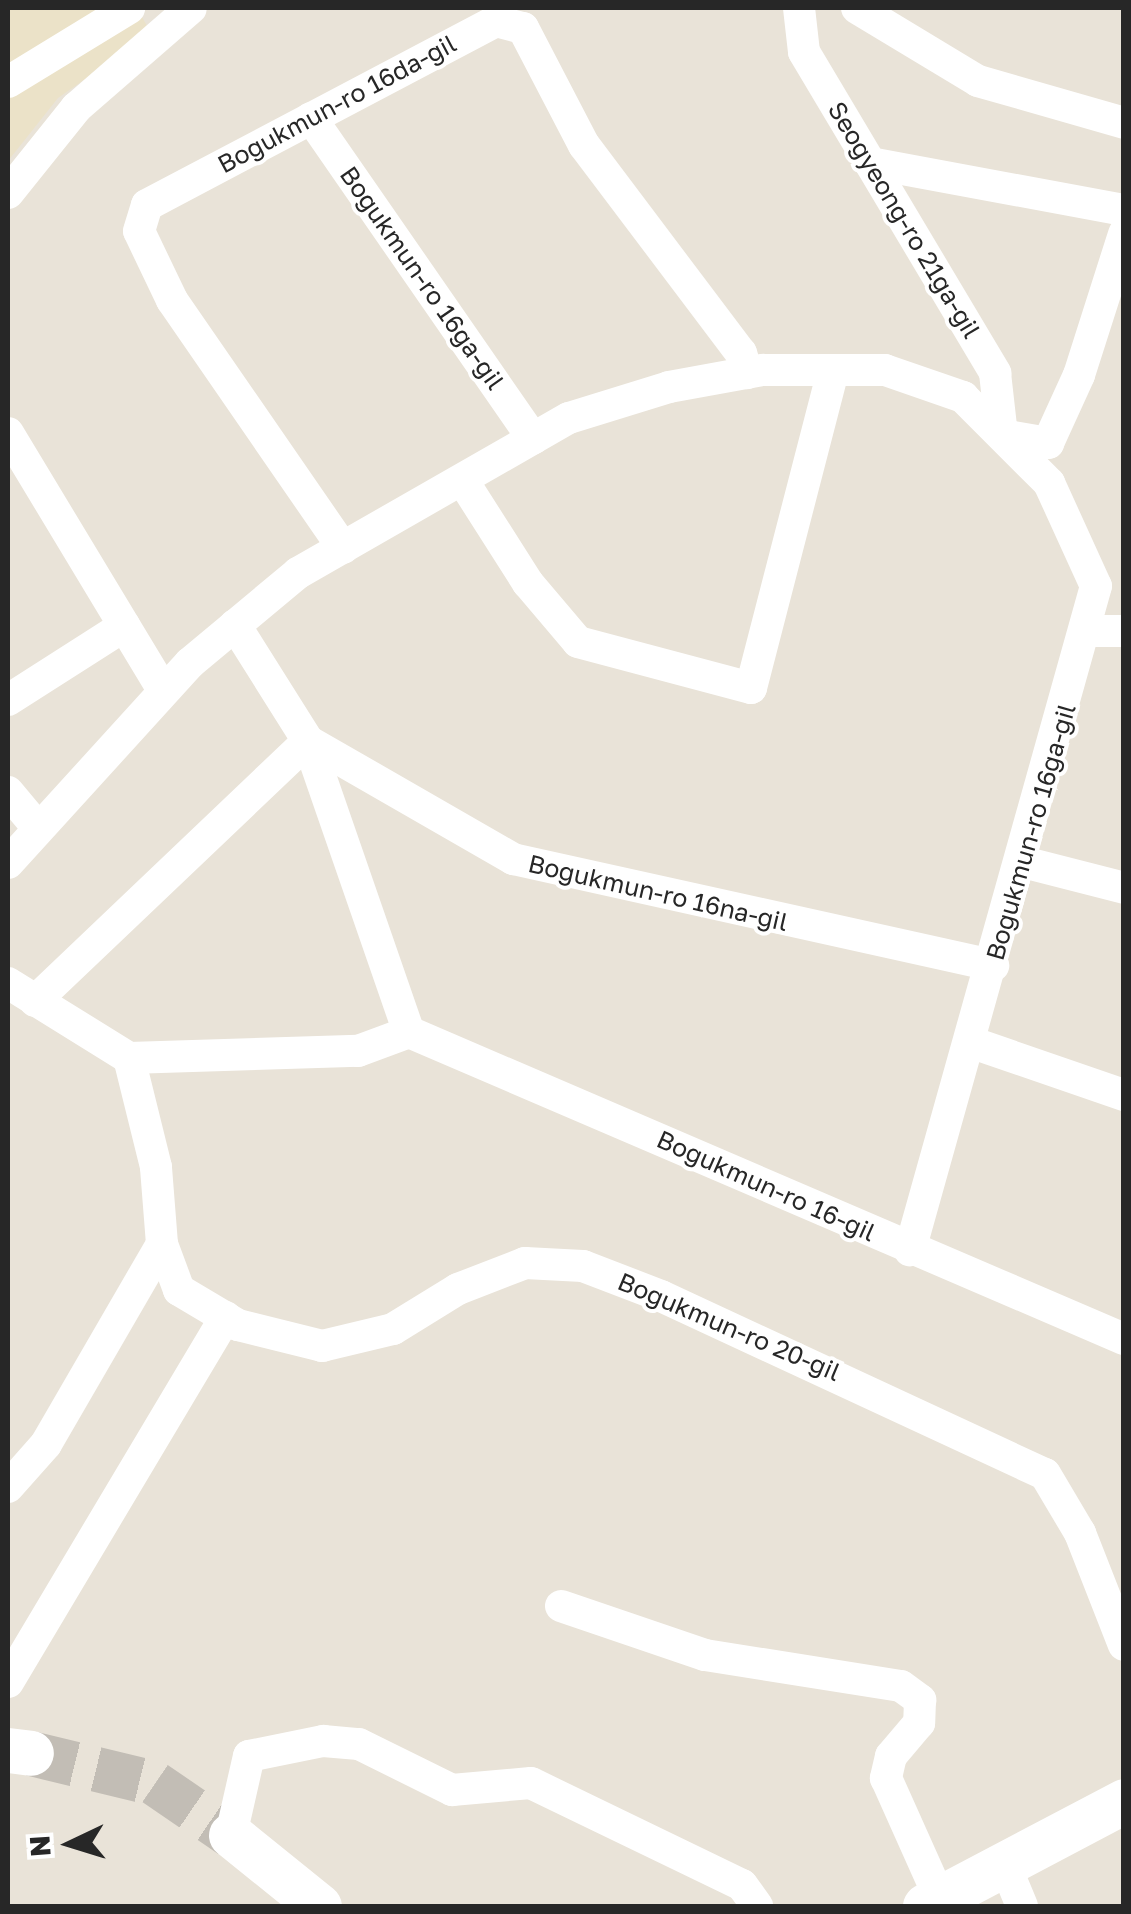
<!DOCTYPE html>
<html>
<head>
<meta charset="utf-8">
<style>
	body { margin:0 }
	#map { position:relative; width:1131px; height:1914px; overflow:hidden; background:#e9e3d8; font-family:"Golos Text",sans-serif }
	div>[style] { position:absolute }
	.education>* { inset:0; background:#ebe2c8 }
	.secondary-tunnel>* { height:45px; margin-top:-22.5px; transform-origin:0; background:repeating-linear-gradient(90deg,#c2bdb5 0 45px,transparent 0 67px) }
	.minor>* { height:32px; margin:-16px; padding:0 16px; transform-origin:16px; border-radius:16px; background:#fff }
	.secondary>* { height:45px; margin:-22.5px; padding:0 22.5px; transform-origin:22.5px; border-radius:22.5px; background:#fff }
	span { translate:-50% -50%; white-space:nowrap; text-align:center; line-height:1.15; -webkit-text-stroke:8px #fff; paint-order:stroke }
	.street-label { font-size:25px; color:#272727 }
	.frame { position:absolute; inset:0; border:10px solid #272727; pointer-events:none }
	.north { position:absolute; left:20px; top:1794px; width:100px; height:100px; -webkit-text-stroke:8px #fff; paint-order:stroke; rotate:266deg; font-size:28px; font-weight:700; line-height:40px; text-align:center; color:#272727 }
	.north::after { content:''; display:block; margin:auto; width:35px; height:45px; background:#272727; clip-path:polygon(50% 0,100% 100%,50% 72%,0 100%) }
</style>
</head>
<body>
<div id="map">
	<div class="education">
		<div style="clip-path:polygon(8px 8px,137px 8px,151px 33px,58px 98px,8px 161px)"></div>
	</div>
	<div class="secondary-tunnel">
		<div style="left:31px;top:1753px;width:128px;rotate:13.6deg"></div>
		<div style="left:155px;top:1783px;width:92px;rotate:34.4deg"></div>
	</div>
	<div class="minor">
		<div style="left:799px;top:8px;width:44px;rotate:83.5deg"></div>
		<div style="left:804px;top:52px;width:374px;rotate:59.2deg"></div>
		<div style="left:995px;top:373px;width:62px;rotate:83.6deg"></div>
		<div style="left:1002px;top:435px;width:47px;rotate:9.9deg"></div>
		<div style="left:1048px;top:443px;width:75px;rotate:-65.5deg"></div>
		<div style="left:1079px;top:375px;width:148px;rotate:-72.3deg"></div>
		<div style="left:857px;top:8px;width:141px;rotate:31.1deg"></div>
		<div style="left:978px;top:81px;width:152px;rotate:16deg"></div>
		<div style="left:8px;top:82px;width:142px;rotate:-31.4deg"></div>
		<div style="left:311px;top:118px;width:390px;rotate:55.3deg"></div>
		<div style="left:870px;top:163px;width:258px;rotate:10.5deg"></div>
		<div style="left:8px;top:193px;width:109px;rotate:-51.3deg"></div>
		<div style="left:76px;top:108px;width:152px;rotate:-41deg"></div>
		<div style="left:8px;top:433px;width:300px;rotate:58.9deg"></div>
		<div style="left:463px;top:481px;width:121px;rotate:57.5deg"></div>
		<div style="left:528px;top:583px;width:77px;rotate:49.7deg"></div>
		<div style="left:578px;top:642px;width:179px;rotate:14.9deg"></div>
		<div style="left:751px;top:688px;width:328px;rotate:-75.5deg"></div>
		<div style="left:343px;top:548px;width:301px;rotate:-124.6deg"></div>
		<div style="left:172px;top:300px;width:76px;rotate:-115.6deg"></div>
		<div style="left:139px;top:231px;width:27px;rotate:-73deg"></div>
		<div style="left:147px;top:205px;width:395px;rotate:-27.8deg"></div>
		<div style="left:496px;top:21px;width:28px;rotate:15deg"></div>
		<div style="left:523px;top:28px;width:132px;rotate:62.5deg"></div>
		<div style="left:584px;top:145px;width:261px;rotate:53deg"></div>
		<div style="left:741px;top:353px;width:21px;rotate:73deg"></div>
		<div style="left:235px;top:625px;width:137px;rotate:57.8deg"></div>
		<div style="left:308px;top:741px;width:308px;rotate:70.9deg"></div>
		<div style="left:409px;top:1032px;width:778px;rotate:23.24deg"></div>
		<div style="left:1086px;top:631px;width:38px"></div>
		<div style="left:8px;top:700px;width:138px;rotate:-32.5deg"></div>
		<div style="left:8px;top:792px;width:47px;rotate:50.2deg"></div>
		<div style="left:1023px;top:862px;width:104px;rotate:14.4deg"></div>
		<div style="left:8px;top:863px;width:270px;rotate:-47.7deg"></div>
		<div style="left:190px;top:663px;width:141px;rotate:-39.8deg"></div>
		<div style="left:298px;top:573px;width:312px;rotate:-29.8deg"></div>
		<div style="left:569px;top:418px;width:105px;rotate:-17.2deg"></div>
		<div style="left:669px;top:387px;width:96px;rotate:-10.3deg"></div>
		<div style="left:763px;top:370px;width:122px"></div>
		<div style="left:885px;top:370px;width:83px;rotate:19.1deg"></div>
		<div style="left:963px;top:397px;width:122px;rotate:45deg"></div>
		<div style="left:1049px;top:483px;width:113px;rotate:65.5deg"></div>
		<div style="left:1096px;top:586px;width:690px;rotate:105.65deg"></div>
		<div style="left:8px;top:983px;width:142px;rotate:31.8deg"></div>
		<div style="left:129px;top:1058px;width:229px;rotate:-1.8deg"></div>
		<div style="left:358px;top:1051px;width:54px;rotate:-20.4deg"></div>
		<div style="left:35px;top:1001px;width:377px;rotate:-43.6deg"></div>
		<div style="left:308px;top:741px;width:237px;rotate:29.9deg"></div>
		<div style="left:513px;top:859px;width:492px;rotate:12.5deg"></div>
		<div style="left:970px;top:1042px;width:163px;rotate:19deg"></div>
		<div style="left:162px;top:1244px;width:49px;rotate:69.7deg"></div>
		<div style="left:179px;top:1290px;width:69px;rotate:30.7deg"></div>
		<div style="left:238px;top:1325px;width:87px;rotate:14deg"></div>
		<div style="left:322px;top:1346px;width:73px;rotate:-13.5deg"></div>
		<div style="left:393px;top:1329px;width:76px;rotate:-31.6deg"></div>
		<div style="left:458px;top:1289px;width:72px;rotate:-21.2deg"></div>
		<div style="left:525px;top:1263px;width:58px;rotate:3deg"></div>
		<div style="left:583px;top:1266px;width:84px;rotate:21deg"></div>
		<div style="left:661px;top:1296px;width:423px;rotate:24.9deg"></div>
		<div style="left:1045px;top:1474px;width:69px;rotate:59.3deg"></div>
		<div style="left:1080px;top:1533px;width:120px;rotate:68.6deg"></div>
		<div style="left:8px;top:1487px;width:57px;rotate:-48.5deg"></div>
		<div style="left:46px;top:1444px;width:231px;rotate:-59.9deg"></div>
		<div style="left:162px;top:1244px;width:77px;rotate:-94.5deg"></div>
		<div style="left:156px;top:1167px;width:112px;rotate:-103.9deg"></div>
		<div style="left:561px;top:1606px;width:152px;rotate:18.8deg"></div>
		<div style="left:705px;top:1655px;width:198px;rotate:9deg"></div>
		<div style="left:901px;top:1686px;width:24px;rotate:36deg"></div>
		<div style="left:920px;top:1700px;width:23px;rotate:92deg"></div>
		<div style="left:919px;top:1723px;width:43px;rotate:130.3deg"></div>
		<div style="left:891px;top:1756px;width:23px;rotate:103deg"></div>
		<div style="left:886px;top:1778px;width:133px;rotate:65.9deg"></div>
		<div style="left:8px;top:1682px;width:425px;rotate:-59.2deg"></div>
		<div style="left:231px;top:1835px;width:81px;rotate:-77.2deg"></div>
		<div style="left:249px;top:1756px;width:76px;rotate:-11.5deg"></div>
		<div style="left:323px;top:1741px;width:36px;rotate:5deg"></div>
		<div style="left:359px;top:1744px;width:104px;rotate:26.3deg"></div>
		<div style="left:452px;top:1790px;width:79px;rotate:-5.1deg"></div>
		<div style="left:531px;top:1783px;width:234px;rotate:25.8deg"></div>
		<div style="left:742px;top:1885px;width:26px;rotate:54deg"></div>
		<div style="left:1005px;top:1865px;width:44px;rotate:67.5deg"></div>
	</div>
	<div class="secondary">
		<div style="left:8px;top:1750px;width:23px;rotate:7deg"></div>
		<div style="left:231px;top:1835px;width:113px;rotate:38.9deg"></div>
		<div style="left:925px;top:1906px;width:225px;rotate:-27.8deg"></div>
	</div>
	<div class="street-label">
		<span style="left:337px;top:104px;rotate:-28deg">Bogukmun-ro 16da-gil</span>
		<span style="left:904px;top:220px;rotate:59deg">Seogyeong-ro 21ga-gil</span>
		<span style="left:422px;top:278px;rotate:55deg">Bogukmun-ro 16ga-gil</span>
		<span style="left:1031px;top:832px;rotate:-74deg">Bogukmun-ro 16ga-gil</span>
		<span style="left:658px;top:893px;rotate:13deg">Bogukmun-ro 16na-gil</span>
		<span style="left:766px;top:1186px;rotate:24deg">Bogukmun-ro 16-gil</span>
		<span style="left:729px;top:1327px;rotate:23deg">Bogukmun-ro 20-gil</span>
	</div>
	<div class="frame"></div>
	<div class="north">N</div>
</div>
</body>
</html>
